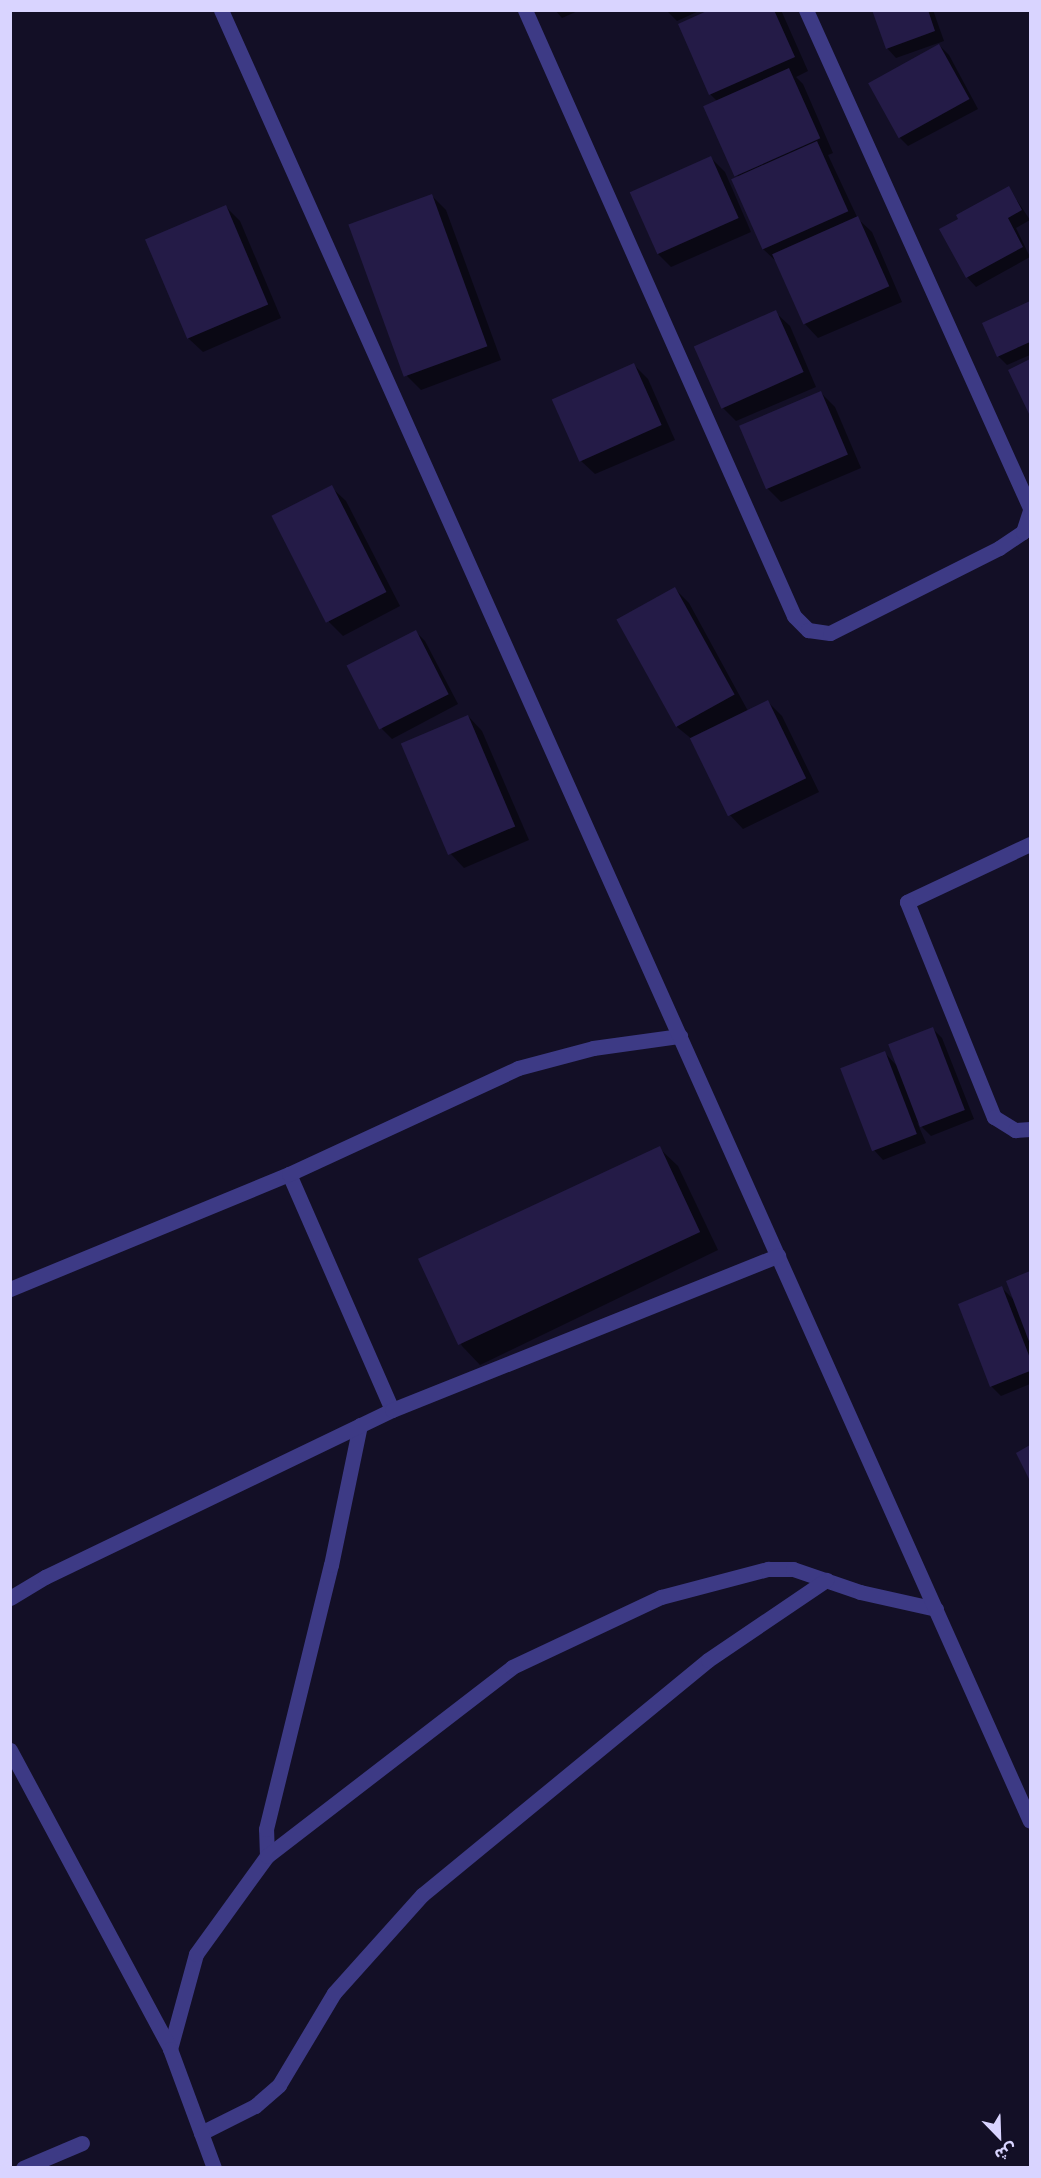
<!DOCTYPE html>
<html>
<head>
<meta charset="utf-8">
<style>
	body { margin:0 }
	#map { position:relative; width:1041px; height:2178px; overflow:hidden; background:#130f26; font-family:"Noto Sans","Noto Sans Arabic",sans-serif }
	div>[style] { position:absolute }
	.shadow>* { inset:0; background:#0007 }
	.building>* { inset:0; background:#241b47; transform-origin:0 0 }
	.lane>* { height:15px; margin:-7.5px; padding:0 7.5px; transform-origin:7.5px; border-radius:7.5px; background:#3d3a85 }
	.street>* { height:15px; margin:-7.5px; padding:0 7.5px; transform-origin:7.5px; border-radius:7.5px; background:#3d3a85 }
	span { translate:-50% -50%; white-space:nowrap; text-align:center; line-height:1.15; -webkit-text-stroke:4.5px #130f26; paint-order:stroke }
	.frame { position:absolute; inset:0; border:12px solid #d9d4ff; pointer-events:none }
	.north { position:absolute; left:969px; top:2106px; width:60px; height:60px; -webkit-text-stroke:4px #130f26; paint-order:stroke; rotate:157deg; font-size:16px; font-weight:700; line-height:24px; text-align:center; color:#d9d4ff }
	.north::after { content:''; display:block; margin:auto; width:21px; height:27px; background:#d9d4ff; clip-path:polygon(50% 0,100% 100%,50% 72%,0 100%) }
</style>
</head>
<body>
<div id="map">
	<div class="shadow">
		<div style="clip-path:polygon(555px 10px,580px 10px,562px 18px)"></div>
		<div style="clip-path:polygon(666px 10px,701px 10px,677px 21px)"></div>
		<div style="clip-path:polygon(713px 10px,781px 10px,808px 71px,796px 77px,803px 84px,833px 153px,828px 155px,858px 219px,872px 232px,902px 302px,818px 338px,804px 323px,778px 263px,763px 249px,733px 179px,738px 177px,717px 101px,710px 94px)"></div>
		<div style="clip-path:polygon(874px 10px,933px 10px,944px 41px,896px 58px,887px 48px)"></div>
		<div style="clip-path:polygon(939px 45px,949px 55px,978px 109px,908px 146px,899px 137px)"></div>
		<div style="clip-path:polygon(711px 158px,725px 172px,751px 232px,671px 267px,657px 253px,631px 192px)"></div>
		<div style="clip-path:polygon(1009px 188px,1030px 220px,1016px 228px,1030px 257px,976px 287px,967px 277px)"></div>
		<div style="clip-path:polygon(432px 196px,446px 210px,501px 360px,421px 390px,407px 376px)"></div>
		<div style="clip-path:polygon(226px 207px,240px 221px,281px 318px,203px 352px,188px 338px,147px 241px)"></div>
		<div style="clip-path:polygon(1030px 303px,1030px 355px,1007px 365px,998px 356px,984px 324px)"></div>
		<div style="clip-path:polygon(775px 312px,790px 326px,816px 387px,736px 421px,722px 407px)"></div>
		<div style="clip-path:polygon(1030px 360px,1030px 413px,1010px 371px)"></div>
		<div style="clip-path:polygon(634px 365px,648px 379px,675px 440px,595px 474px,580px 460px)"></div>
		<div style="clip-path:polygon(821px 393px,835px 407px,861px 468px,781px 502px,767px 488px)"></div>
		<div style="clip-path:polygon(331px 487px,346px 501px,400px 606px,343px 636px,329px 622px)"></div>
		<div style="clip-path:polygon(675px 589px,689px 603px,748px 711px,768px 702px,782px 716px,819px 792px,743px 829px,729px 814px,693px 740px,677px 727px)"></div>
		<div style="clip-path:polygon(416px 632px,425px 641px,458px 704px,392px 739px,382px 729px)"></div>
		<div style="clip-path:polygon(468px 716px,482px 731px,529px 840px,464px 868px,450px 853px,403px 744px)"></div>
		<div style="clip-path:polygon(933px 1029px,942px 1038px,974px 1119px,931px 1136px,917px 1122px,926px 1143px,883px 1160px,874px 1150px,842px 1069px,885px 1053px,898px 1067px)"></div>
		<div style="clip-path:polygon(659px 1148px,678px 1166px,718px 1250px,480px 1365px,462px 1346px,421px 1262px)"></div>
		<div style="clip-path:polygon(1030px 1273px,1030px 1384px,1001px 1396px,991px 1386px,1002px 1288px,1015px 1301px,1008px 1282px)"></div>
	</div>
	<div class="building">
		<div style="clip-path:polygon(709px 10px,774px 10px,795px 57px,709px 95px,678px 24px)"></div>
		<div style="clip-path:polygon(872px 10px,928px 10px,935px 31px,886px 49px)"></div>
		<div style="left:939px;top:44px;width:63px;height:81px;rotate:61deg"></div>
		<div style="left:789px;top:68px;width:77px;height:94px;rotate:66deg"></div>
		<div style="left:817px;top:141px;width:77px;height:94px;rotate:66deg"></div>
		<div style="left:711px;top:156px;width:68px;height:89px;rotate:66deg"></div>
		<div style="clip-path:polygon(1009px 186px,1022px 210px,1008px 218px,1023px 247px,966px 278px,939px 229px,958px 219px,956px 215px)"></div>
		<div style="left:432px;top:194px;width:162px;height:89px;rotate:70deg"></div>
		<div style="left:226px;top:205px;width:108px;height:88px;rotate:67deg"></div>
		<div style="left:858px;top:216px;width:77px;height:94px;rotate:66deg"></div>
		<div style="clip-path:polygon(1030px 301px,1030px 342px,997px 357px,982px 323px)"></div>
		<div style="left:776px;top:310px;width:68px;height:90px;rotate:66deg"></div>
		<div style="clip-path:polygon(1030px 359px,1030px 416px,1008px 370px)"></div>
		<div style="left:634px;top:363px;width:68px;height:90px;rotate:66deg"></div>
		<div style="left:821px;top:391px;width:69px;height:89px;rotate:67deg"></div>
		<div style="left:332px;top:485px;width:120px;height:68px;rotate:63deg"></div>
		<div style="left:675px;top:587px;width:123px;height:67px;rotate:61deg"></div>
		<div style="left:416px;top:630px;width:72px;height:78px;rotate:63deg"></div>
		<div style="left:768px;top:700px;width:87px;height:87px;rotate:64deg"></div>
		<div style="left:468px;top:715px;width:121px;height:73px;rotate:67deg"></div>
		<div style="left:933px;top:1027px;width:89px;height:48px;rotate:69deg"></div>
		<div style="left:885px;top:1051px;width:89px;height:48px;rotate:69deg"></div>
		<div style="left:660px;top:1146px;width:95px;height:267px;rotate:65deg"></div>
		<div style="clip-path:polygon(1030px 1271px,1030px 1344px,1006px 1281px)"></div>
		<div style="clip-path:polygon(1002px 1286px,1030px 1358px,1030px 1371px,990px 1387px,958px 1304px)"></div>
		<div style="clip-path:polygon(1030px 1445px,1030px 1481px,1016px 1453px)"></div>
	</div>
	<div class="lane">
		<div style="left:289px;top:1174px;width:257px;rotate:66.4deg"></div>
		<div style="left:10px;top:1289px;width:302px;rotate:-22.4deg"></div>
		<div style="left:289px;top:1174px;width:252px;rotate:-24.8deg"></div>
		<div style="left:518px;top:1068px;width:78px;rotate:-14.9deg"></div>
		<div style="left:593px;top:1048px;width:88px;rotate:-7.9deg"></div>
		<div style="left:267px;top:1856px;width:27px;rotate:-92deg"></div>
		<div style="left:266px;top:1829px;width:272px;rotate:-76.2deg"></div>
		<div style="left:331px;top:1565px;width:143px;rotate:-78.3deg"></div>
		<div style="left:170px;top:2049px;width:98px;rotate:-74.7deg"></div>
		<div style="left:196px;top:1954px;width:121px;rotate:-54.1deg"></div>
		<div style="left:267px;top:1856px;width:309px;rotate:-37.6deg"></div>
		<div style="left:512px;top:1667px;width:165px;rotate:-25.2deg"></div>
		<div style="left:661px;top:1597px;width:111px;rotate:-14.7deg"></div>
		<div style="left:768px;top:1569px;width:25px"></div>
		<div style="left:793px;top:1569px;width:71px;rotate:18.9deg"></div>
		<div style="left:860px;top:1592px;width:78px;rotate:12.6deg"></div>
		<div style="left:201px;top:2133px;width:60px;rotate:-26.6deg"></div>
		<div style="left:255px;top:2106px;width:32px;rotate:-41deg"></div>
		<div style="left:279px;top:2085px;width:107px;rotate:-59.1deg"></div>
		<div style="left:334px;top:1993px;width:132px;rotate:-48.1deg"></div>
		<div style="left:422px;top:1895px;width:370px;rotate:-39.4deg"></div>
		<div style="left:708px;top:1660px;width:143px;rotate:-34.1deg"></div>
	</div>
	<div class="street">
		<div style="left:221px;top:10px;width:1983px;rotate:65.93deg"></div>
		<div style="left:525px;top:10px;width:663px;rotate:66.06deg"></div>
		<div style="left:794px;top:616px;width:20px;rotate:45deg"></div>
		<div style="left:808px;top:630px;width:22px;rotate:8deg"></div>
		<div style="left:830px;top:633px;width:189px;rotate:-26.7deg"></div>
		<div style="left:999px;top:548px;width:29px;rotate:-34deg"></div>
		<div style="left:1023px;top:532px;width:22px;rotate:-72deg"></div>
		<div style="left:806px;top:10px;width:546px;rotate:65.78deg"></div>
		<div style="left:1030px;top:844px;width:136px;rotate:154.8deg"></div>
		<div style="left:907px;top:902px;width:232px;rotate:68deg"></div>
		<div style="left:994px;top:1117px;width:25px;rotate:32deg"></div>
		<div style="left:1015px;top:1130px;width:15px;rotate:-4deg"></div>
		<div style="left:10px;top:1598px;width:41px;rotate:-31deg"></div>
		<div style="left:45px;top:1577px;width:385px;rotate:-25.7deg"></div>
		<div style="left:392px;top:1410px;width:416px;rotate:-21.8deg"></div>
		<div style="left:10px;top:1750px;width:339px;rotate:61.8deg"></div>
		<div style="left:170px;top:2049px;width:127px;rotate:69.7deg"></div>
		<div style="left:23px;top:2168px;width:64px;rotate:-23deg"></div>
	</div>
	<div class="frame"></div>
	<div class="north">ش</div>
</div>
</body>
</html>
